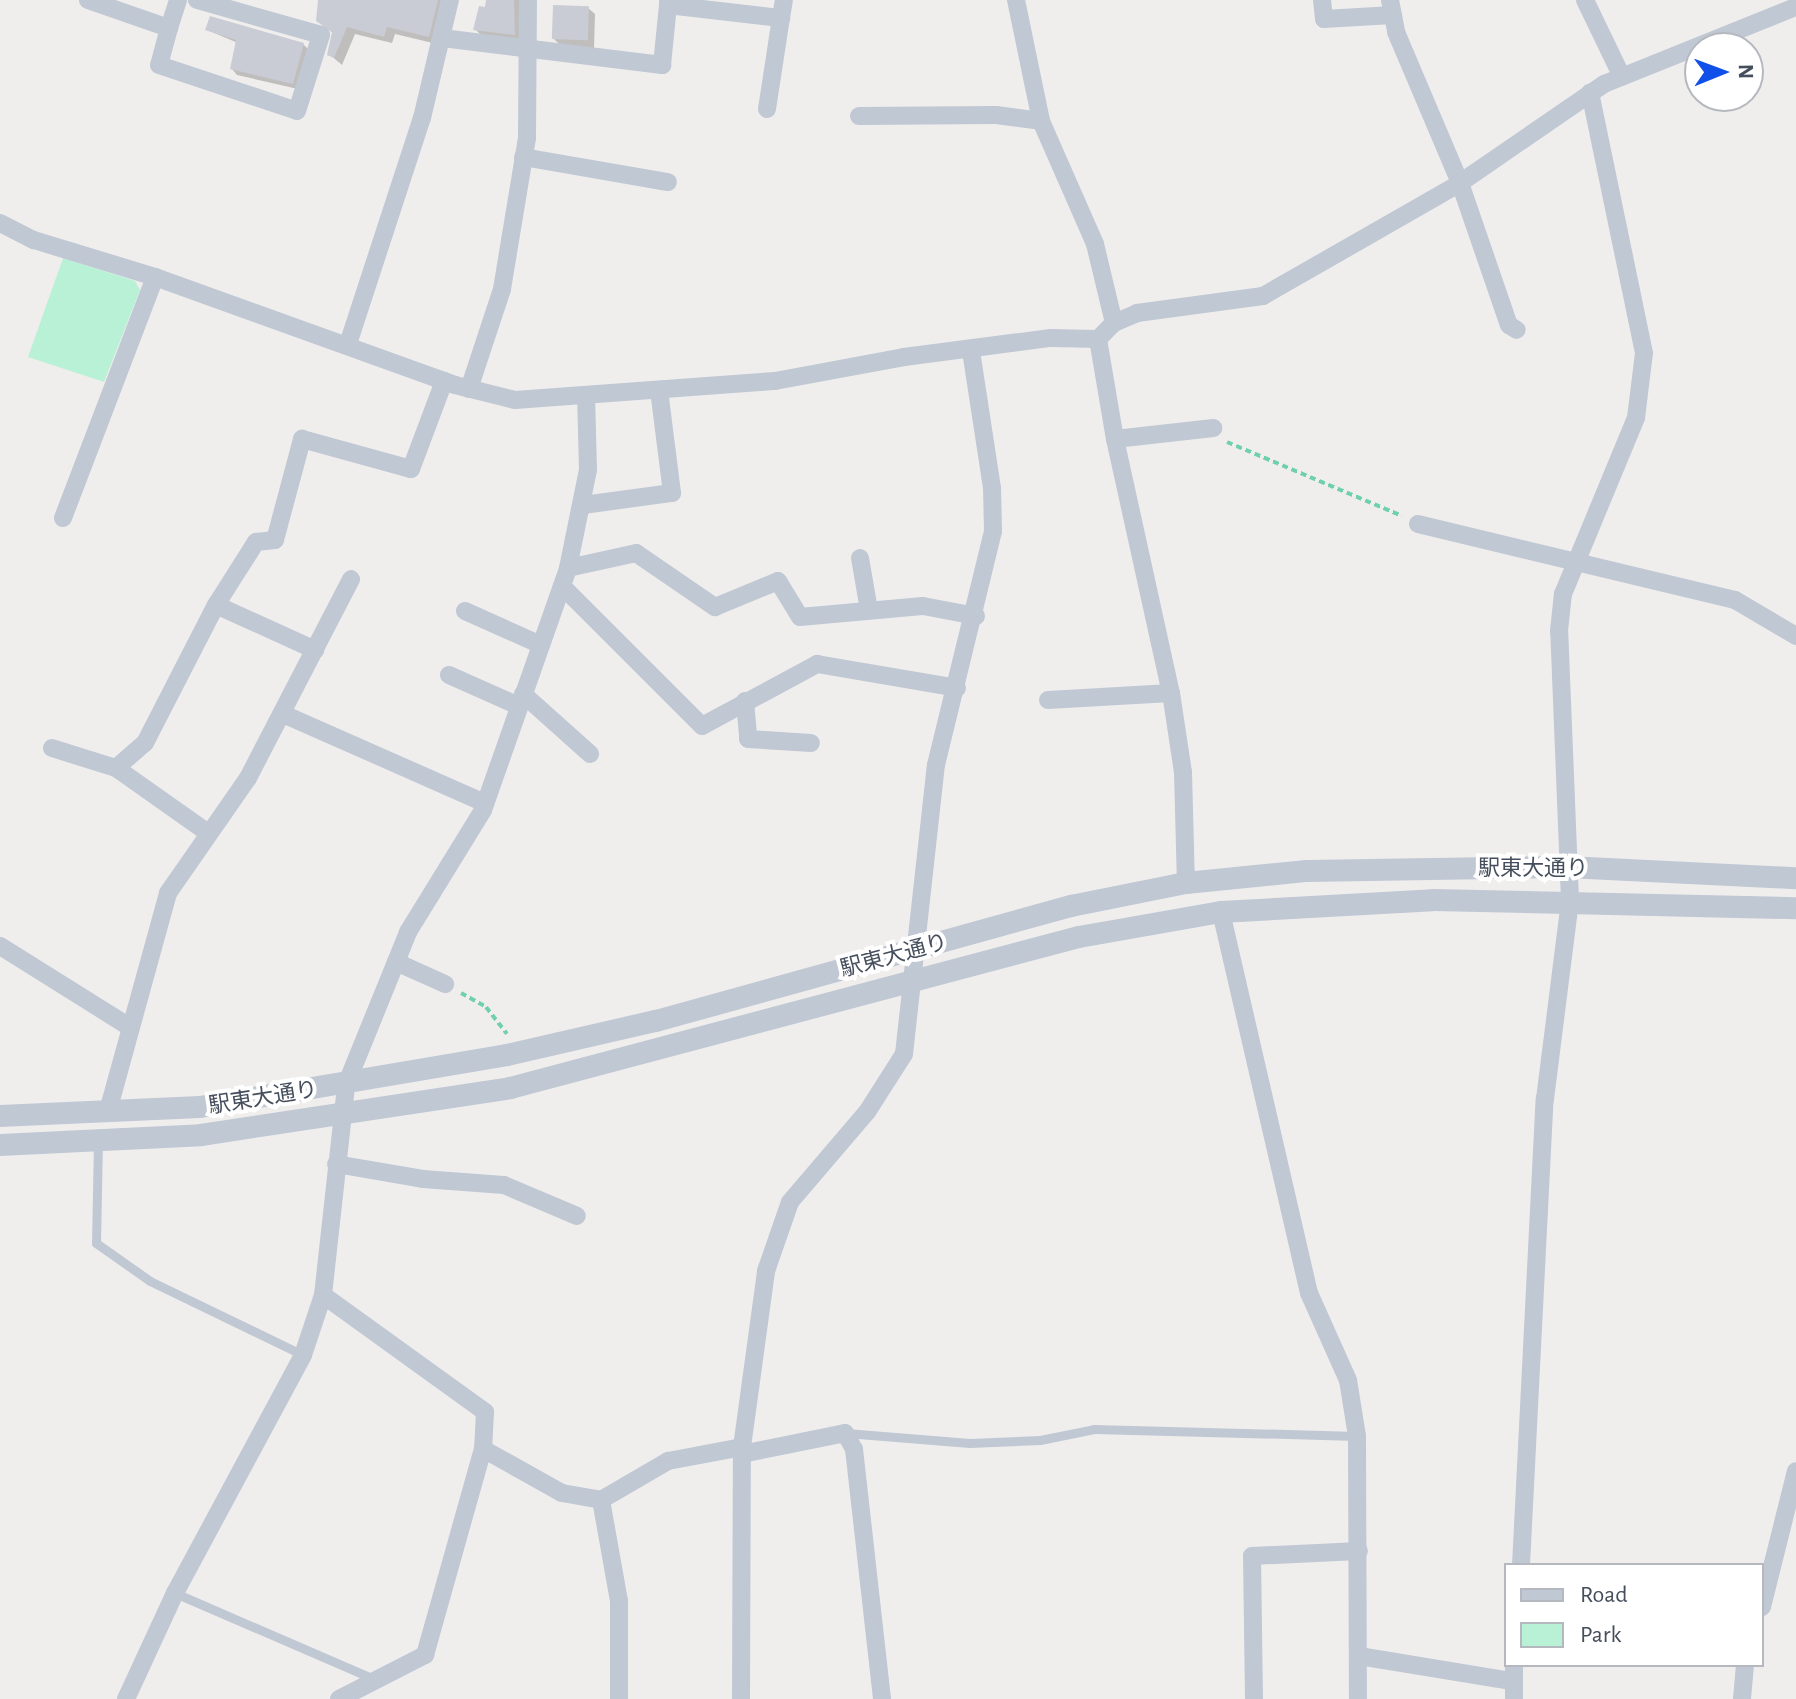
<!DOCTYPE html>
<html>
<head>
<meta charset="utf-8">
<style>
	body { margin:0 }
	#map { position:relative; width:1796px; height:1699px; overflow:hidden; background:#f0eeed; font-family:"Alegreya Sans","Noto Sans JP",sans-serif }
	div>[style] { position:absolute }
	.green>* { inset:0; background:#b9f1d6 }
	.shadow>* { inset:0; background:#0003 }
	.building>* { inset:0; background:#c9ccd4; transform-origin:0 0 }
	.path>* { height:4px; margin-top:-2px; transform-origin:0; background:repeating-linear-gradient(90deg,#6fd0ae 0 6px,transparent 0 10px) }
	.service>* { height:9px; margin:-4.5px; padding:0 4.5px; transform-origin:4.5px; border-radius:4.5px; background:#c0c8d4 }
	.minor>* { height:18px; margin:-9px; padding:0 9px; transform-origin:9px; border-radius:9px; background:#c0c8d4 }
	.tertiary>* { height:22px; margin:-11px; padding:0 11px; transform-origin:11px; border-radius:11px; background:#c0c8d4 }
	span { translate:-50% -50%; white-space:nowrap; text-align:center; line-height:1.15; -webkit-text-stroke:8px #fff; paint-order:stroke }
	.street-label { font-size:22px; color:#454e5c }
	.legend { position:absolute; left:1504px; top:1563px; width:260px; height:104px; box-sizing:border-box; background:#fff; border:2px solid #b5b8be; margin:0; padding:10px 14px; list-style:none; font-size:24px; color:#454e5c }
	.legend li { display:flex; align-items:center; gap:16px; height:40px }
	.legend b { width:40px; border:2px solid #b5b8be }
	.north { position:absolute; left:1684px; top:32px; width:80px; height:80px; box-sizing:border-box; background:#fff; border:2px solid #b5b8be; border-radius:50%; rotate:89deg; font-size:22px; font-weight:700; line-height:32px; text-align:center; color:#454e5c }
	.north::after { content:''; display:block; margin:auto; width:28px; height:36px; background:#1050e8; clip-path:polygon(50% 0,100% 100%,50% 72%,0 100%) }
</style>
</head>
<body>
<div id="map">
	<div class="green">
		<div style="clip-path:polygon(63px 258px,135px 281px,140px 290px,104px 382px,28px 357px)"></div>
	</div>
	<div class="shadow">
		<div style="clip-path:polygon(320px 0,446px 0,437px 44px,395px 34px,392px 43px,355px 34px,342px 65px,329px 54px,334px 34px,318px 20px)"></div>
		<div style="clip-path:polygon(488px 0,521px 0,521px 41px,482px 36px,475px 29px)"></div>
		<div style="clip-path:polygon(588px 8px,595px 14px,594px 48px,561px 46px,554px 39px)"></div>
		<div style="clip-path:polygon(207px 30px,303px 44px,309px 50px,298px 89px,237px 75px,232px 69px,238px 43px)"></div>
	</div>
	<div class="building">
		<div style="clip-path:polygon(318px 0,438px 0,429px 37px,387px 27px,384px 37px,347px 27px,334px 58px,327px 55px,332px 32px,316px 21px)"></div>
		<div style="clip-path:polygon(486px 0,514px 0,515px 35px,473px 30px,479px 6px,485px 7px)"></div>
		<div style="left:553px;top:5px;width:36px;height:34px;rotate:2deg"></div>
		<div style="clip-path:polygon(210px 16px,304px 43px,293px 84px,230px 69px,236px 40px,205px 30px)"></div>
	</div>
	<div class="path">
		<div style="left:1227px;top:442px;width:190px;rotate:22.9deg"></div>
		<div style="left:461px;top:993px;width:29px;rotate:29deg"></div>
		<div style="left:486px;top:1007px;width:34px;rotate:52deg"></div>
	</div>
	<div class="service">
		<div style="left:98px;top:1140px;width:103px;rotate:91.1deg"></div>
		<div style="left:96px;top:1243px;width:66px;rotate:35.1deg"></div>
		<div style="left:150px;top:1281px;width:170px;rotate:25.8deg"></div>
		<div style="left:846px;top:1433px;width:124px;rotate:4.6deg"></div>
		<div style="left:970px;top:1443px;width:70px;rotate:-2.5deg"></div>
		<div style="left:1040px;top:1440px;width:55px;rotate:-11.5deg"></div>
		<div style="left:1094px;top:1429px;width:263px;rotate:1.5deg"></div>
		<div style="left:175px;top:1593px;width:219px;rotate:23.4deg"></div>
	</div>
	<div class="minor">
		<div style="left:88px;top:0;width:86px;rotate:19.1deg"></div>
		<div style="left:169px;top:28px;width:38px;rotate:105deg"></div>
		<div style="left:159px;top:65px;width:145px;rotate:18.4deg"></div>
		<div style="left:297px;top:111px;width:80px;rotate:-72.5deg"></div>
		<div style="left:321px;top:35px;width:129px;rotate:-164.2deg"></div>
		<div style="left:668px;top:0;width:5px;rotate:90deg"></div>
		<div style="left:668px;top:5px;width:114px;rotate:6.6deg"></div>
		<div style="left:781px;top:18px;width:18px;rotate:-81deg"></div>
		<div style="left:1016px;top:0;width:124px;rotate:78.3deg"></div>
		<div style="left:1041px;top:121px;width:134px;rotate:66.3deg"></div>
		<div style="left:1095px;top:244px;width:81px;rotate:76.5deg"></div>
		<div style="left:1322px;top:0;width:19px;rotate:84deg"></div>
		<div style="left:1324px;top:19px;width:69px;rotate:-3.3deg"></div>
		<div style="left:1390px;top:0;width:33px;rotate:79deg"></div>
		<div style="left:1396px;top:32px;width:164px;rotate:67deg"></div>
		<div style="left:1460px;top:183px;width:150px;rotate:71deg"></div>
		<div style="left:1509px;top:325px;width:9px;rotate:32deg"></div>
		<div style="left:1585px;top:0;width:85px;rotate:64.3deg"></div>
		<div style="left:169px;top:28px;width:29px;rotate:-72deg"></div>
		<div style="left:442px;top:38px;width:222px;rotate:7deg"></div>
		<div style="left:662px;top:65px;width:60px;rotate:-84.3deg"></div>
		<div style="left:767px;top:109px;width:92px;rotate:-81.3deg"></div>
		<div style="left:859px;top:116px;width:137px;rotate:-0.4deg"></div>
		<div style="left:996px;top:115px;width:45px;rotate:7.6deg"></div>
		<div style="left:523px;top:157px;width:147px;rotate:9.8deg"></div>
		<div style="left:0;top:223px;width:38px;rotate:27deg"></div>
		<div style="left:34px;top:240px;width:127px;rotate:17deg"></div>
		<div style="left:155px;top:277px;width:319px;rotate:19.8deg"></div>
		<div style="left:455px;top:385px;width:62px;rotate:14deg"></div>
		<div style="left:515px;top:400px;width:261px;rotate:-4.2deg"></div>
		<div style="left:775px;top:381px;width:131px;rotate:-10.5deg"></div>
		<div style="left:904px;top:357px;width:148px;rotate:-7.4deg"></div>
		<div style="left:1051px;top:338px;width:47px;rotate:1.2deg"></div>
		<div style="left:1098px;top:339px;width:23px;rotate:-45deg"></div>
		<div style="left:1114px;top:323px;width:25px;rotate:-23deg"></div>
		<div style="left:1137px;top:313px;width:127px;rotate:-7.7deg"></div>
		<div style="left:1263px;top:296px;width:227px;rotate:-29.8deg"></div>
		<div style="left:1460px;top:183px;width:175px;rotate:-34.5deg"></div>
		<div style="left:1604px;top:84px;width:207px;rotate:-21.9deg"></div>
		<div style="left:1098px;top:339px;width:101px;rotate:80.4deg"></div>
		<div style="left:1115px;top:439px;width:260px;rotate:77.6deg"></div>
		<div style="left:1171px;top:693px;width:80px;rotate:81.4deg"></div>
		<div style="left:1183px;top:772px;width:111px;rotate:88.5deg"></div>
		<div style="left:348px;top:344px;width:238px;rotate:-71.9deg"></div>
		<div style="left:422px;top:118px;width:121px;rotate:-76.7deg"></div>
		<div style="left:469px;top:389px;width:105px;rotate:-71.7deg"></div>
		<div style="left:502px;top:289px;width:153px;rotate:-80.6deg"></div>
		<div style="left:527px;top:138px;width:138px;rotate:-89.6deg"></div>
		<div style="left:1115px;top:439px;width:99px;rotate:-6.4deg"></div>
		<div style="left:583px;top:505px;width:90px;rotate:-7.7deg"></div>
		<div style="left:672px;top:493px;width:104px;rotate:-97.2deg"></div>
		<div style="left:63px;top:518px;width:258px;rotate:-69.1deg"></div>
		<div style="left:1418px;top:524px;width:326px;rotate:13.5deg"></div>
		<div style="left:1735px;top:600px;width:71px;rotate:30.5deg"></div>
		<div style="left:860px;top:558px;width:53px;rotate:80.2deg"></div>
		<div style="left:568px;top:568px;width:70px;rotate:-12.4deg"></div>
		<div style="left:636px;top:553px;width:96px;rotate:34.4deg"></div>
		<div style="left:715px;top:607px;width:68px;rotate:-22.4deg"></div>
		<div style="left:778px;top:581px;width:42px;rotate:58.6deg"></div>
		<div style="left:800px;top:617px;width:123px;rotate:-5.1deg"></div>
		<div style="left:923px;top:606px;width:54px;rotate:10.7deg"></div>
		<div style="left:562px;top:586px;width:198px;rotate:45deg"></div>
		<div style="left:702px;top:726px;width:131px;rotate:-28.3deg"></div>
		<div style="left:817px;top:664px;width:142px;rotate:9.7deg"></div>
		<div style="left:216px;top:605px;width:109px;rotate:24.4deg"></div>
		<div style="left:465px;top:611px;width:83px;rotate:24.1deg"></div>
		<div style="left:449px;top:675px;width:77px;rotate:23.9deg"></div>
		<div style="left:523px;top:694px;width:90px;rotate:41.8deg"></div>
		<div style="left:1048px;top:700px;width:123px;rotate:-3.3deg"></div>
		<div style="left:745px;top:701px;width:38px;rotate:85deg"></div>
		<div style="left:748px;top:739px;width:63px;rotate:3.6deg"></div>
		<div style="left:283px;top:714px;width:221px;rotate:23.8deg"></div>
		<div style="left:52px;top:748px;width:67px;rotate:17.4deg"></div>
		<div style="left:116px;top:768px;width:38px;rotate:-41deg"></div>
		<div style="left:145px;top:743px;width:155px;rotate:-62.8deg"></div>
		<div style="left:216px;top:605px;width:75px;rotate:-57.6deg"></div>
		<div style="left:256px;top:542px;width:19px;rotate:-6deg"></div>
		<div style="left:275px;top:540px;width:105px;rotate:-75deg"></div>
		<div style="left:302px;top:439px;width:113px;rotate:15.4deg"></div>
		<div style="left:411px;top:469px;width:94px;rotate:-69.4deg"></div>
		<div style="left:116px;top:768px;width:113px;rotate:35.2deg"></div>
		<div style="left:1221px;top:912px;width:391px;rotate:77deg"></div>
		<div style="left:1309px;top:1293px;width:95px;rotate:65.9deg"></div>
		<div style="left:1348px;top:1380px;width:57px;rotate:80.9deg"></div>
		<div style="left:1357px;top:1436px;width:263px;rotate:89.8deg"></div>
		<div style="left:0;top:946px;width:151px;rotate:32deg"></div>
		<div style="left:396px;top:962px;width:54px;rotate:24.2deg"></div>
		<div style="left:108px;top:1111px;width:226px;rotate:-74.6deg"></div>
		<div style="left:168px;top:893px;width:140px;rotate:-55.2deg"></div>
		<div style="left:248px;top:778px;width:224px;rotate:-62.6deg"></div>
		<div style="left:336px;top:1164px;width:88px;rotate:9.8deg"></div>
		<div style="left:423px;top:1179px;width:81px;rotate:4.2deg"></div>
		<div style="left:504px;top:1185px;width:79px;rotate:23deg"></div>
		<div style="left:323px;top:1295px;width:200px;rotate:35.8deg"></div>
		<div style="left:485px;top:1412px;width:37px;rotate:93deg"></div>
		<div style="left:483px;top:1449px;width:90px;rotate:29.1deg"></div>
		<div style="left:562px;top:1493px;width:40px;rotate:10deg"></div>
		<div style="left:601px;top:1500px;width:78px;rotate:-30.2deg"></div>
		<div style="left:668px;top:1461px;width:75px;rotate:-10.7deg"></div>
		<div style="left:742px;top:1454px;width:105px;rotate:-11.5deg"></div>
		<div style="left:845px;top:1433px;width:18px;rotate:61deg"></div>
		<div style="left:854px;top:1449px;width:252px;rotate:83.6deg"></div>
		<div style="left:601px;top:1500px;width:103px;rotate:79.9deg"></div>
		<div style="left:619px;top:1601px;width:98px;rotate:90deg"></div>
		<div style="left:1521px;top:1565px;width:467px;rotate:-87.1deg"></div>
		<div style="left:1545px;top:1099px;width:201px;rotate:-82.8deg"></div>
		<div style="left:1570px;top:900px;width:269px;rotate:-92.3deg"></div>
		<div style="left:1559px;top:631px;width:37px;rotate:-84deg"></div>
		<div style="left:1563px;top:594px;width:191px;rotate:-67.5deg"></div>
		<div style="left:1636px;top:418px;width:65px;rotate:-83deg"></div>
		<div style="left:1644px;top:353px;width:266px;rotate:-101.7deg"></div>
		<div style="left:1762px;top:1607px;width:140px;rotate:-76deg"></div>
		<div style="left:1359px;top:1656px;width:155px;rotate:9.3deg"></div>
		<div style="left:1514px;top:1665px;width:34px;rotate:90deg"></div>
		<div style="left:126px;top:1699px;width:117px;rotate:-65.2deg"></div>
		<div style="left:175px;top:1593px;width:270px;rotate:-61.7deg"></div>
		<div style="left:303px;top:1355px;width:63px;rotate:-71.6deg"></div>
		<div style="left:323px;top:1295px;width:211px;rotate:-83.7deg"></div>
		<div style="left:346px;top:1085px;width:165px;rotate:-67.9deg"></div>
		<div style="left:408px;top:932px;width:143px;rotate:-58.4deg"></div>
		<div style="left:483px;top:810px;width:256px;rotate:-70.6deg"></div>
		<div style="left:568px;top:568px;width:100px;rotate:-78.5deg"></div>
		<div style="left:588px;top:470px;width:75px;rotate:-91.5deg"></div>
		<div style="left:339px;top:1699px;width:97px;rotate:-27.1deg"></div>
		<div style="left:425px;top:1655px;width:214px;rotate:-74.3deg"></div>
		<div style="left:741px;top:1699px;width:252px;rotate:-89.8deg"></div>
		<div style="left:742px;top:1447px;width:178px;rotate:-82.2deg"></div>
		<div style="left:766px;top:1271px;width:73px;rotate:-70.8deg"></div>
		<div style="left:790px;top:1202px;width:118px;rotate:-49.5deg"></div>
		<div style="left:867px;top:1112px;width:69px;rotate:-57.5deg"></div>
		<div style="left:904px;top:1054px;width:291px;rotate:-83.7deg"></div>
		<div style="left:936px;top:765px;width:241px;rotate:-76.3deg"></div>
		<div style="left:993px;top:531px;width:43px;rotate:-91.3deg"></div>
		<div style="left:992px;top:488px;width:140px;rotate:-98.7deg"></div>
		<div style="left:1254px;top:1699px;width:143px;rotate:-90.8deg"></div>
		<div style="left:1252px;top:1556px;width:107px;rotate:-2.7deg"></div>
		<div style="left:1742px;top:1699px;width:34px;rotate:-85deg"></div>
	</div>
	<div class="tertiary">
		<div style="left:0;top:1116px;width:200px;rotate:-2.6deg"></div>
		<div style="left:200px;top:1107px;width:311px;rotate:-9.6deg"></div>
		<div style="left:507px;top:1055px;width:153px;rotate:-12.9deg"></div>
		<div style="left:656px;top:1021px;width:431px;rotate:-15.5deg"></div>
		<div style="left:1071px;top:906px;width:117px;rotate:-11.3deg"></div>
		<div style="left:1186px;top:883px;width:122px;rotate:-5.7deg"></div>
		<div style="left:1307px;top:871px;width:260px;rotate:-0.9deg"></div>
		<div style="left:1567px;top:867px;width:229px;rotate:2.8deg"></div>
		<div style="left:0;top:1145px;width:201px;rotate:-2.8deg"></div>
		<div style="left:201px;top:1135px;width:313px;rotate:-8.6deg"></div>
		<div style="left:510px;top:1088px;width:589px;rotate:-14.86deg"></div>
		<div style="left:1079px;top:937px;width:144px;rotate:-10deg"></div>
		<div style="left:1221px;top:912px;width:212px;rotate:-3.2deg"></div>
		<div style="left:1433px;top:900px;width:363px;rotate:1.3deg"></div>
	</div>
	<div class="street-label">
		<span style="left:1533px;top:869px">駅東大通り</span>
		<span style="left:894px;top:956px;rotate:-15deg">駅東大通り</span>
		<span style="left:263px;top:1098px;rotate:-9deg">駅東大通り</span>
	</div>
	<ul class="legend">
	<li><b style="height:10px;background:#c0c8d4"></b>Road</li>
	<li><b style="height:22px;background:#b9f1d6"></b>Park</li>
	</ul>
	<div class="north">N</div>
</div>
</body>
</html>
